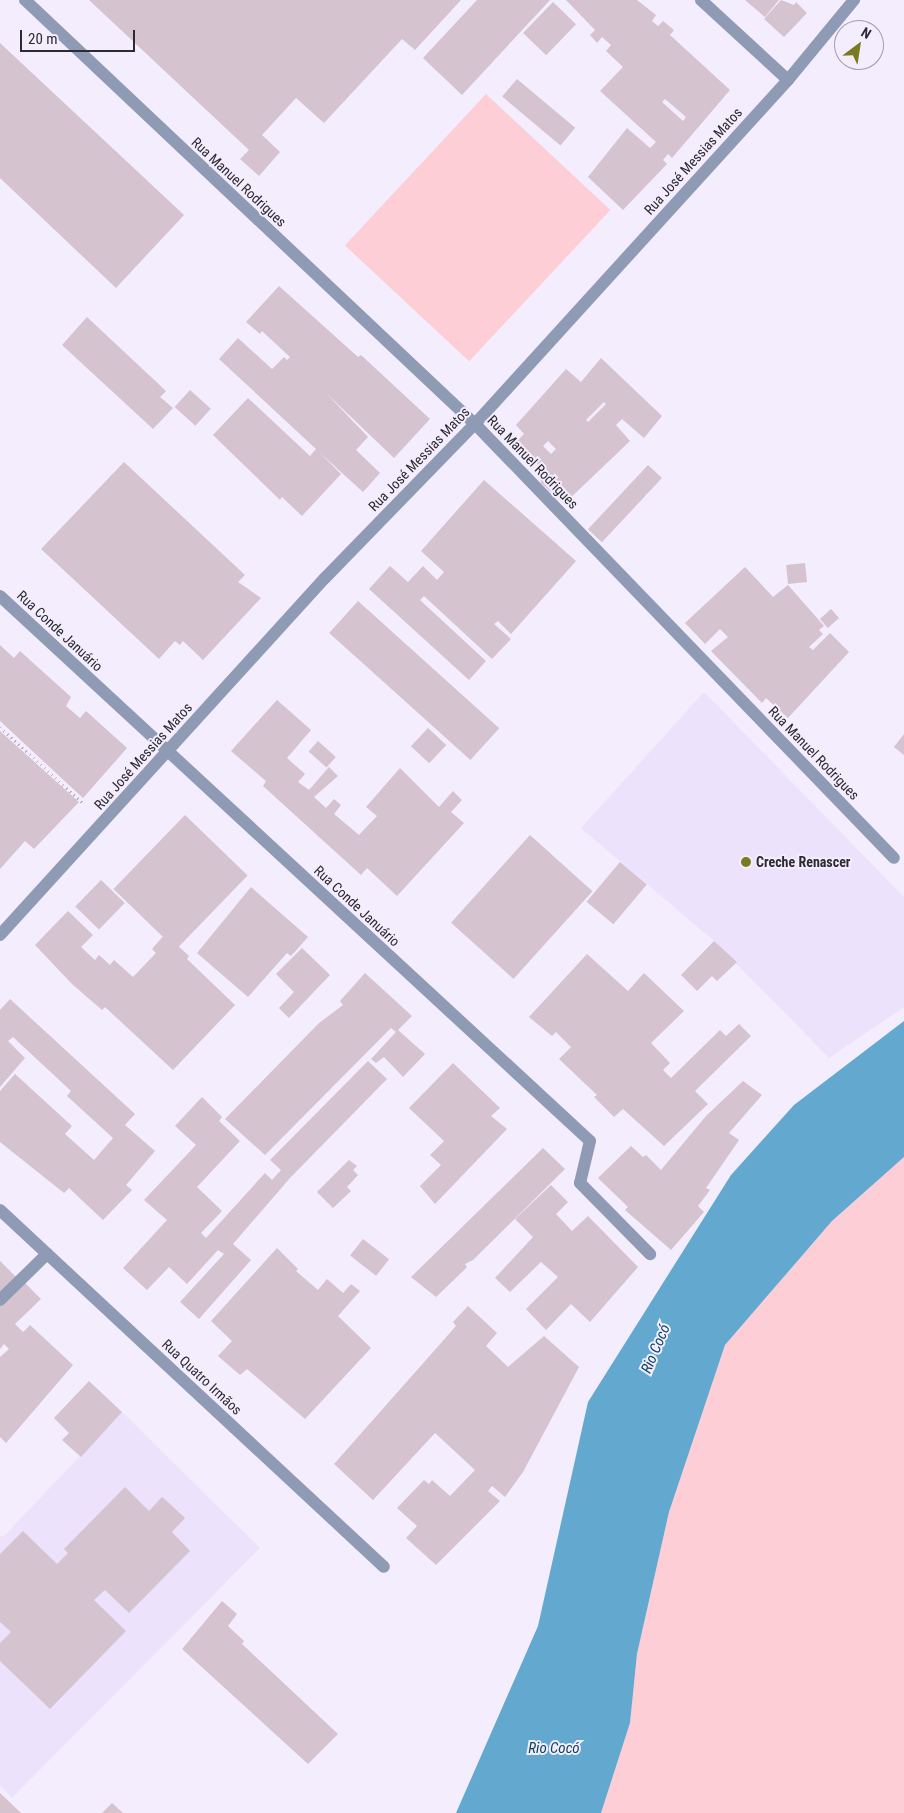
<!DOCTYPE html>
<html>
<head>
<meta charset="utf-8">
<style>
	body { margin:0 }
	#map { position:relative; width:904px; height:1813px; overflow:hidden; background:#f3edfd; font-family:"Roboto Condensed",sans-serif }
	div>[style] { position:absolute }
	.built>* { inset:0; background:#ece2fc }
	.green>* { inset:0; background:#fdced5; transform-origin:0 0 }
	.water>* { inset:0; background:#63a8cf }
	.building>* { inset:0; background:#d5c3d0; transform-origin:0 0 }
	.path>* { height:3px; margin-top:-1.5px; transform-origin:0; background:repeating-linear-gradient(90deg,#b6b0be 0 1px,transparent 0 5px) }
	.service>* { height:12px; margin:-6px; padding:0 6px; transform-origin:6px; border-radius:6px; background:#8f9ab4 }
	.minor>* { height:12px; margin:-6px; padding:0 6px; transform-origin:6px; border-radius:6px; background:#8f9ab4 }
	.dots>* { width:14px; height:14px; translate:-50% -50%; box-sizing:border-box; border:2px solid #f3edfd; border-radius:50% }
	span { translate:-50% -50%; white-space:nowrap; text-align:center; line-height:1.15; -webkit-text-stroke:4px #f3edfd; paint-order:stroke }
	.street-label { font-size:14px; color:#2d2a31 }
	.poi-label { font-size:14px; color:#2d2a31; font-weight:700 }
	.left { translate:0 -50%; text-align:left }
	.water-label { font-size:15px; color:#09445f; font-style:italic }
	.north { position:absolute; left:834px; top:20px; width:50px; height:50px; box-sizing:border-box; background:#f3edfd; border:1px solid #a49fab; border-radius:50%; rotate:31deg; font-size:14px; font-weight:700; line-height:20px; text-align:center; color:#2d2a31 }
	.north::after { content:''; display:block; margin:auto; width:18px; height:22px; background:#7a7a21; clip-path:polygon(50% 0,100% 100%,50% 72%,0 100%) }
	.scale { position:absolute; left:20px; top:30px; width:115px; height:22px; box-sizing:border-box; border:2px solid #2d2a31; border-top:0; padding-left:6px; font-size:15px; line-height:18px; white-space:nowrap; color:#2d2a31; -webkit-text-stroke:4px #f3edfd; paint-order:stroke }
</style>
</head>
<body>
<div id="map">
	<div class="built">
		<div style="clip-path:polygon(704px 692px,904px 897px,904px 1007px,829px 1058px,714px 941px,581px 828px)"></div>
		<div style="clip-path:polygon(122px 1412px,260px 1548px,12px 1798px,0 1785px,0 1536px,3px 1537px)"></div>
	</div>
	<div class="green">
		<div style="left:486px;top:94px;width:170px;height:207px;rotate:43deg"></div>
		<div style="clip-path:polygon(904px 1157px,904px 1813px,601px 1813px,630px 1723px,637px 1654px,669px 1512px,725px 1345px,832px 1221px)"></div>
	</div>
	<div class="water">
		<div style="clip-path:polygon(904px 1021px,904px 1157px,832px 1221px,725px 1345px,669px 1512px,637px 1654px,630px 1723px,601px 1813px,456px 1813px,538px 1626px,588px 1402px,731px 1175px,794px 1105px)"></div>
	</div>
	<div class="building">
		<div style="clip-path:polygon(89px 0,461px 0,415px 50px,402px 39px,324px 123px,296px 98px,262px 135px,280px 152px,259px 176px,240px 159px,249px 150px)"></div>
		<div style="clip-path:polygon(477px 0,550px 0,462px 95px,423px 58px)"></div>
		<div style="clip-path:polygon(evenodd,566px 0,637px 0,656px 15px,652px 21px,658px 26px,663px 21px,674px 30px,670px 35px,730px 90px,672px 158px,668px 154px,663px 160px,667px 164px,623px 210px,588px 177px,627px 128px,650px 148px,656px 142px,600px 91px,623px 67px,606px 51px,611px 45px,602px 37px,597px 43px,590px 35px,595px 30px,566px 0,665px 99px,686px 117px,683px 121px,662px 102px,665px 99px)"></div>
		<div style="clip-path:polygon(745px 0,779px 0,765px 17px)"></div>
		<div style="clip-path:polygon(781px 0,794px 5px,796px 2px,807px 13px,784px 37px,764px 19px)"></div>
		<div style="left:553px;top:2px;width:32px;height:43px;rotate:44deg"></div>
		<div style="clip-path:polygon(0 43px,184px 215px,116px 288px,0 178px)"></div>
		<div style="left:517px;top:79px;width:76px;height:23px;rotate:40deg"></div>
		<div style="clip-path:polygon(279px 286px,358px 357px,361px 355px,430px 419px,394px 458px,326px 393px,368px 437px,356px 450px,380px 473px,363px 492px,319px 452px,341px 474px,302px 516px,282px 497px,280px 500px,213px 435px,248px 398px,310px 456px,316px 449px,219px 359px,238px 338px,272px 369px,284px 357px,287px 360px,290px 357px,262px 331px,260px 334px,246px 322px)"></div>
		<div style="clip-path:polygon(87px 317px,166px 391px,160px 397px,173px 408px,153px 429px,62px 345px)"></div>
		<div style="clip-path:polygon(evenodd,601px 358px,662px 416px,644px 438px,622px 419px,616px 425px,630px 441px,564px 504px,541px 483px,539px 466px,516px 442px,524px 434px,516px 425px,566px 369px,581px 382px,601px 358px,604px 402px,606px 404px,588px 422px,586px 420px,604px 402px,601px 358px,548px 441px,556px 449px,551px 454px,543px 446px,548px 441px)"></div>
		<div style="left:190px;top:390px;width:28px;height:23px;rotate:42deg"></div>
		<div style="clip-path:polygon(124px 462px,245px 575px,238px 582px,261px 598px,203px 660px,183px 641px,180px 645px,175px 641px,159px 659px,41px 549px)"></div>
		<div style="left:648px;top:465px;width:19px;height:88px;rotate:43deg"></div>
		<div style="clip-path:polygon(484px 480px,576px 561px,511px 634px,498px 621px,494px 624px,511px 639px,492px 659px,424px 596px,420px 600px,486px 661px,469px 680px,369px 589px,390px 566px,408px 582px,423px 566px,437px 580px,444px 572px,421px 551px)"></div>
		<div style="left:805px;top:563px;width:19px;height:19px;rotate:84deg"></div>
		<div style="clip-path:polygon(745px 567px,773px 597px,788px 585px,824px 626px,819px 630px,823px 634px,809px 647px,813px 650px,830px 633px,849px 652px,788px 718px,766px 698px,762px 703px,711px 651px,728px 637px,720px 629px,705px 644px,685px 623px)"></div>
		<div style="left:358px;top:601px;width:190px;height:43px;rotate:42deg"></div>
		<div style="left:831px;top:609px;width:12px;height:15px;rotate:48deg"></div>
		<div style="clip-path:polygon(0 645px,14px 658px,20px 651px,71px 697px,66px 706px,80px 718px,86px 711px,127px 748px,83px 798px,0 721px)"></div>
		<div style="clip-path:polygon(277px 700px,311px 730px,287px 758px,305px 774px,298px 782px,309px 790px,329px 767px,338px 776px,314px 797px,326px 808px,334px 799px,341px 805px,334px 814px,359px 835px,377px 816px,366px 807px,400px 768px,439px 807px,453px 791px,462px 800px,451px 812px,464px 823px,397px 896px,367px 868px,361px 875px,263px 786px,266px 781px,231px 751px)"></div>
		<div style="left:428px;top:728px;width:25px;height:25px;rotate:43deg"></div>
		<div style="clip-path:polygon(0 731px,79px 802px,34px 849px,25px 841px,0 869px)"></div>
		<div style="clip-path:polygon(904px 734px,904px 755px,894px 747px)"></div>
		<div style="left:318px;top:741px;width:24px;height:14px;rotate:42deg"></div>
		<div style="left:185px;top:815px;width:87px;height:103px;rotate:44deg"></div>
		<div style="left:530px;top:835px;width:84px;height:118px;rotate:42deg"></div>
		<div style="left:620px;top:862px;width:35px;height:52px;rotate:40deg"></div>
		<div style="left:101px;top:880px;width:33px;height:37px;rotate:44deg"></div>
		<div style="clip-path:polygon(251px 887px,308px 937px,291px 956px,287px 953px,248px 997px,197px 953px)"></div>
		<div style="clip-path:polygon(68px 911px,93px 935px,81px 947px,95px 960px,99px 955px,110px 965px,114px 960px,133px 977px,156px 953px,152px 949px,165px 934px,189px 956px,187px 959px,235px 1005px,173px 1070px,105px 1007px,102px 1010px,72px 984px,35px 945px)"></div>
		<div style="clip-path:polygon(714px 941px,737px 962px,717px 981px,712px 976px,697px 991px,681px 975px)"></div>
		<div style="clip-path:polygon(302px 948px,330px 975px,289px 1018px,279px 1008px,294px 992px,276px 974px)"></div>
		<div style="clip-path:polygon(587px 954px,628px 991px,644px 973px,684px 1011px,651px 1043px,670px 1063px,663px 1070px,671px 1078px,720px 1030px,726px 1036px,739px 1024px,751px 1036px,695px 1091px,708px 1104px,664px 1146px,623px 1109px,614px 1117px,594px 1097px,597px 1095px,559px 1059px,571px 1047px,556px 1032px,552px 1036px,529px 1017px)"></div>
		<div style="clip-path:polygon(365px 973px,412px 1016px,398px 1030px,425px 1054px,403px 1077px,384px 1057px,376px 1063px,371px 1059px,396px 1032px,391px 1028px,265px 1155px,225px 1119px,319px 1023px,343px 1005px,340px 1001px)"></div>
		<div style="clip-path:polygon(10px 999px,135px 1114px,125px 1125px,155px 1151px,126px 1185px,132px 1190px,103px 1220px,69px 1188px,64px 1193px,0 1142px,0 1091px,15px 1074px,72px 1126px,65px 1134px,94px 1160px,113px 1138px,67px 1096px,71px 1091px,13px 1037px,8px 1041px,25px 1058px,0 1087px,0 1010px)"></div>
		<div style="clip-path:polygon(368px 1061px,387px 1079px,290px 1178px,233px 1244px,251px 1260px,199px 1319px,180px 1302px,224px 1254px,218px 1250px,187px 1284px,169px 1267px,147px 1290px,123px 1268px,167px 1220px,144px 1200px,196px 1145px,175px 1126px,202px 1097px,222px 1117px,219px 1121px,240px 1141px,197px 1187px,222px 1211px,201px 1233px,206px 1238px,265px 1173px,272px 1180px,281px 1170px,270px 1160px)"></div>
		<div style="clip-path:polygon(453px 1063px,500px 1108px,491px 1116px,507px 1129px,435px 1204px,420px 1186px,441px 1165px,430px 1155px,444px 1141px,409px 1108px)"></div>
		<div style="clip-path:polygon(743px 1081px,762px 1095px,729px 1133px,739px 1140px,706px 1188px,710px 1190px,698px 1206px,704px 1212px,671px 1250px,625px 1210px,628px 1207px,598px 1178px,631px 1146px,643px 1157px,646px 1155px,661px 1170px,706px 1116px)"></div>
		<div style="clip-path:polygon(543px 1148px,565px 1169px,473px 1260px,465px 1264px,467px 1267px,459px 1275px,436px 1297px,411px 1277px)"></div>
		<div style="clip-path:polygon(349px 1160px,357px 1166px,353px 1170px,358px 1175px,347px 1187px,351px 1191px,333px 1208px,317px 1192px)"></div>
		<div style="clip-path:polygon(551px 1185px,568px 1202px,556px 1214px,572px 1231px,588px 1216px,638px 1267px,590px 1322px,571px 1304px,546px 1330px,526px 1309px,558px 1277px,541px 1262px,510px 1292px,495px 1278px,533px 1237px,515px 1219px)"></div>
		<div style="left:363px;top:1239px;width:33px;height:21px;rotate:38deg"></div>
		<div style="clip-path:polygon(277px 1248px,298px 1269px,296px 1271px,318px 1290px,327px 1279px,343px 1293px,351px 1284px,360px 1291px,338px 1316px,371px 1348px,305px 1419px,247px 1369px,240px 1375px,218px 1356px,232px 1341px,211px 1321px)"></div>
		<div style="clip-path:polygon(0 1261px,17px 1278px,0 1295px)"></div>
		<div style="clip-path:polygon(23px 1281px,41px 1299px,15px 1324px,23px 1332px,30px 1325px,73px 1365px,6px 1443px,0 1437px,0 1357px,9px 1349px,4px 1344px,0 1349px,0 1302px)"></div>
		<div style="clip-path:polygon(468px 1306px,497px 1333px,486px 1346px,508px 1367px,544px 1336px,579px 1367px,523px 1472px,505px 1497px,492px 1486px,488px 1491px,500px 1501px,436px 1565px,406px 1538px,417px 1526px,397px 1508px,424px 1480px,429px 1484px,432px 1480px,450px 1496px,475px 1470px,435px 1433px,373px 1500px,334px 1464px,456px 1326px,453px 1322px)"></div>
		<div style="clip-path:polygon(89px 1381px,122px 1412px,81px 1457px,62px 1440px,69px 1433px,54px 1418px)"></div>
		<div style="clip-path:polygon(125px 1487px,149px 1511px,162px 1497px,170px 1504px,185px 1518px,172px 1532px,190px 1551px,129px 1613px,105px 1590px,94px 1600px,126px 1631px,50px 1709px,0 1661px,0 1643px,11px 1632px,0 1622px,0 1554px,23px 1531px,57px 1564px,68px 1553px,64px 1549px)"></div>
		<div style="clip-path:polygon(222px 1601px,237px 1614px,228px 1626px,244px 1641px,242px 1644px,338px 1734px,308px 1764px,182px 1649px)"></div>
		<div style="clip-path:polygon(0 1793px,21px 1813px,0 1813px)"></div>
		<div style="clip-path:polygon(112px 1803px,123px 1813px,102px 1813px)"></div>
	</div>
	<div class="path">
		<div style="left:0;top:727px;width:114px;rotate:42.5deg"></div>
	</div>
	<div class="service">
		<div style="left:0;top:1300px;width:66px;rotate:-44.4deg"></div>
	</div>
	<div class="minor">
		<div style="left:25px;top:0;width:618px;rotate:43.3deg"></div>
		<div style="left:475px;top:424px;width:603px;rotate:46.01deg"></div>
		<div style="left:701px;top:0;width:118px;rotate:42.6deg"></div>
		<div style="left:0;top:596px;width:803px;rotate:42.73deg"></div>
		<div style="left:590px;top:1141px;width:43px;rotate:103.4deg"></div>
		<div style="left:580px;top:1183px;width:100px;rotate:45.4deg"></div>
		<div style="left:0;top:935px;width:483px;rotate:-47.7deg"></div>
		<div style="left:325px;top:578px;width:215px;rotate:-45.8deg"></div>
		<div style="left:475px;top:424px;width:465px;rotate:-47.7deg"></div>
		<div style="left:788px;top:80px;width:104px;rotate:-50.5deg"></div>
		<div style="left:0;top:1210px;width:524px;rotate:42.91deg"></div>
	</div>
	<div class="dots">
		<div style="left:746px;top:862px;background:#7a7a21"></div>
	</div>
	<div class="street-label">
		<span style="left:693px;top:161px;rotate:-48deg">Rua José Messias Matos</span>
		<span style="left:239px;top:182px;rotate:43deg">Rua Manuel Rodrigues</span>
		<span style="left:419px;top:459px;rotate:-46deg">Rua José Messias Matos</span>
		<span style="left:533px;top:462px;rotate:46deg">Rua Manuel Rodrigues</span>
		<span style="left:60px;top:631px;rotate:43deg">Rua Conde Januário</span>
		<span style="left:814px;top:753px;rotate:46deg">Rua Manuel Rodrigues</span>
		<span style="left:143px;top:756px;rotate:-48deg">Rua José Messias Matos</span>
		<span style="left:357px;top:906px;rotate:43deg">Rua Conde Januário</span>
		<span style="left:202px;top:1377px;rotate:43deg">Rua Quatro Irmãos</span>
	</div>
	<div class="poi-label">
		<span class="left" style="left:756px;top:862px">Creche Renascer</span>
	</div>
	<div class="water-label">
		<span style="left:656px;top:1349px;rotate:-67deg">Rio Cocó</span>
		<span style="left:554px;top:1749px">Rio Cocó</span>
	</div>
	<div class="north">N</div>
	<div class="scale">20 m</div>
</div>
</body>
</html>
